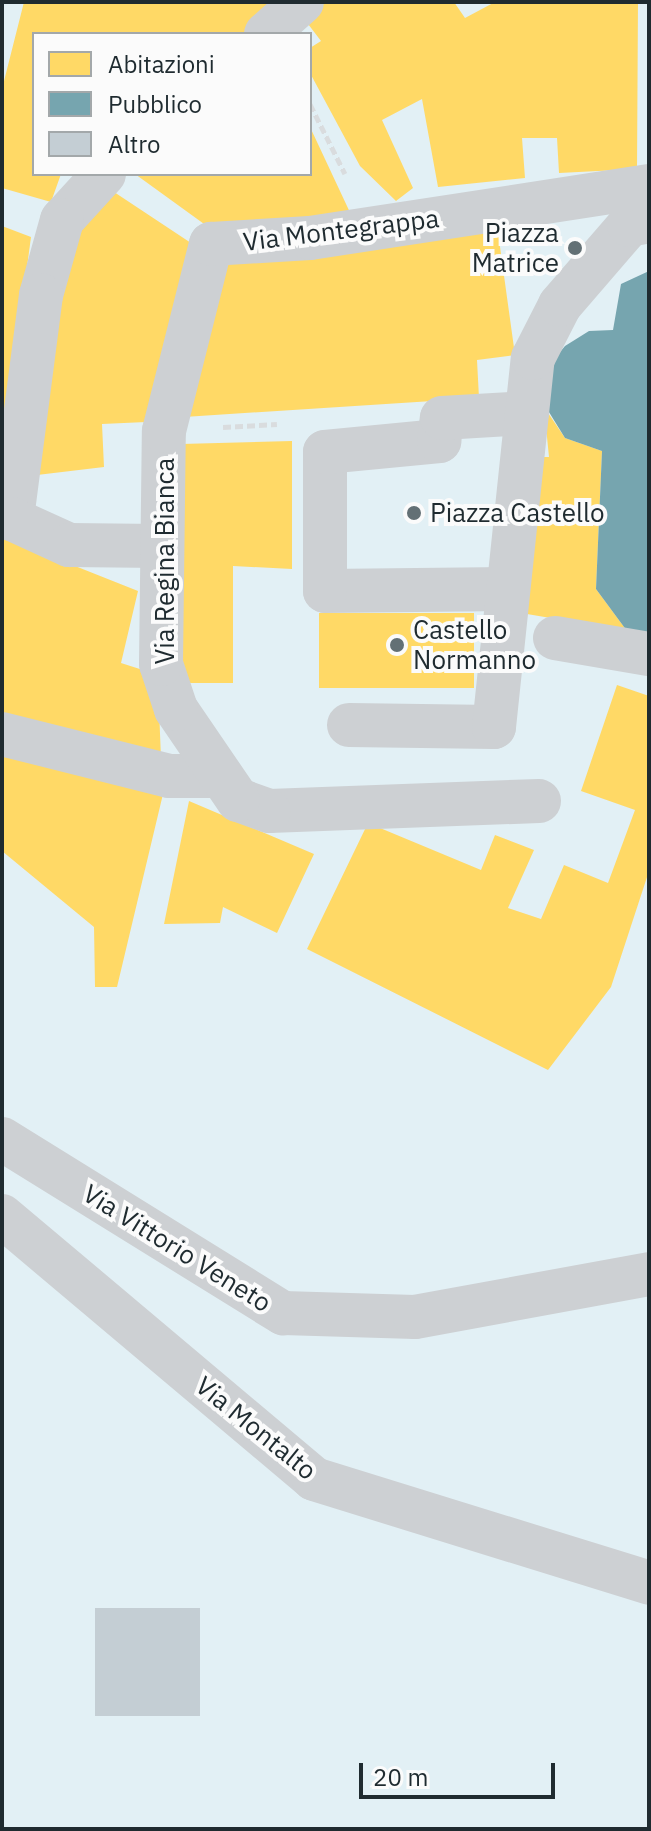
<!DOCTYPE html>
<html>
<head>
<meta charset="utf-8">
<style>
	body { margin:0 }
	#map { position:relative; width:651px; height:1831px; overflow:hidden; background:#e2f0f5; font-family:"IBM Plex Sans",sans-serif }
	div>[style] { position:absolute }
	.homes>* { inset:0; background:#ffd966; transform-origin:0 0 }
	.public>* { inset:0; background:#76a5af }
	.building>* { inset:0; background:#c4ced4; transform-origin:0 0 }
	.path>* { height:5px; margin-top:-2.5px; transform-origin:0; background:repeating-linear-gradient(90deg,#d9dcde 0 8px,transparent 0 12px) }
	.minor>* { height:44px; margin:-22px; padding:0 22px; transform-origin:22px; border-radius:22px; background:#cdd0d3 }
	.dots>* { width:22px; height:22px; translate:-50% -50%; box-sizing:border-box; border:4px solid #fbfbfb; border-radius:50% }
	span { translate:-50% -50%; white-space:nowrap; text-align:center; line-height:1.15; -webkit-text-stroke:8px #fbfbfb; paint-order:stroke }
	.street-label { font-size:26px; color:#1f2b30 }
	.poi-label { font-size:26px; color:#1f2b30 }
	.right { translate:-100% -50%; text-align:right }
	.left { translate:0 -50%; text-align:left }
	.frame { position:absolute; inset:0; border:4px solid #1f2b30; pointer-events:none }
	.legend { position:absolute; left:32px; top:32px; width:280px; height:144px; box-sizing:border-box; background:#fbfbfb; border:2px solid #a3a8aa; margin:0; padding:10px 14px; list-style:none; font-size:24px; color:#1f2b30 }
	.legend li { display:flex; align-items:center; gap:16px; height:40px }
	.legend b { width:40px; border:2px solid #a3a8aa }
	.scale { position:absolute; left:359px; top:1763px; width:196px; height:36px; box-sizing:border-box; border:4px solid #1f2b30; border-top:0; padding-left:10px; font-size:24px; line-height:28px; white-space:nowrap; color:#1f2b30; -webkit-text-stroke:6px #fbfbfb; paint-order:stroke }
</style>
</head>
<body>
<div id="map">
	<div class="homes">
		<div style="clip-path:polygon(24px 2px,277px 2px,244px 34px,34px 34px,34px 174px,61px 174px,51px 202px,2px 188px,2px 89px)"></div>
		<div style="clip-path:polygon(325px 2px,454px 2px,465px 18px,495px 2px,638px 2px,637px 169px,559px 173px,557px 138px,522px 138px,525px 178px,438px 187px,422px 99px,382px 120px,413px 188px,396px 201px,360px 166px,310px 73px,310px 48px,321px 41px,305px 20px)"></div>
		<div style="clip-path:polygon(310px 127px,354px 221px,211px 229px,135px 174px,310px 174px)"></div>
		<div style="clip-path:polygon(108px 188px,191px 243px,146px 422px,102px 424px,104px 467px,37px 475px,42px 380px,82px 218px)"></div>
		<div style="clip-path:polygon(497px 225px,515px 355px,477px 360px,479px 398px,184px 417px,215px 266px)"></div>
		<div style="clip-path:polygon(2px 226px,31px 237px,2px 455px)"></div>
		<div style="clip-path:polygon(544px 407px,565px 438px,602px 451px,596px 589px,627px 631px,527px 614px,541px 457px,549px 457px)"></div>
		<div style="clip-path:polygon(292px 441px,292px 569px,233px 566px,233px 683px,178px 683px,181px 444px)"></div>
		<div style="clip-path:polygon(2px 537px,138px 591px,121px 663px,146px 671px,159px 708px,161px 759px,2px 719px)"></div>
		<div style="left:319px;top:613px;width:155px;height:75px"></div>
		<div style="clip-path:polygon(617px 685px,649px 696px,649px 871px,611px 987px,548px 1070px,307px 949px,368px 823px,481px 870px,495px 835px,534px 850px,508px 908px,541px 919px,564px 865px,608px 883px,635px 810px,581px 791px)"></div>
		<div style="clip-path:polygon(2px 749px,163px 794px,117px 987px,95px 987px,94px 927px,2px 851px)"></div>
		<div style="clip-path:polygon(189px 801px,314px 854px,277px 933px,223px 907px,220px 923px,164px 924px)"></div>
	</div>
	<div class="public">
		<div style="clip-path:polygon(649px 271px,649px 633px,627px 631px,596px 589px,602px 451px,565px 438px,544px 404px,551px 363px,565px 346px,589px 331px,613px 330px,621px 284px)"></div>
	</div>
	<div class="building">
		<div style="left:200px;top:1608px;width:108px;height:105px;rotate:90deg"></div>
	</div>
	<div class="path">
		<div style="left:310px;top:104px;width:78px;rotate:63.4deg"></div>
		<div style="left:223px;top:427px;width:54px;rotate:-3.2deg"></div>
	</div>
	<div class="minor">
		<div style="left:266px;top:34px;width:48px;rotate:-41.6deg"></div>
		<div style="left:104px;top:174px;width:62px;rotate:132.4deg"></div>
		<div style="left:62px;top:220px;width:78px;rotate:105.6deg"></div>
		<div style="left:41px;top:295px;width:226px;rotate:97.4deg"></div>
		<div style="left:12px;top:519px;width:63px;rotate:24.5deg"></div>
		<div style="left:69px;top:545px;width:91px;rotate:0.6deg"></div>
		<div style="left:507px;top:589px;width:182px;rotate:179.4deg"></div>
		<div style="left:325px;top:591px;width:139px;rotate:-90deg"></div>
		<div style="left:325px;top:452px;width:115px;rotate:-5.5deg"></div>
		<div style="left:439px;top:441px;width:23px;rotate:-83deg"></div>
		<div style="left:442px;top:418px;width:85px;rotate:-3.4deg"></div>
		<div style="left:555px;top:638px;width:95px;rotate:9.7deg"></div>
		<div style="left:349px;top:725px;width:145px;rotate:0.8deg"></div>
		<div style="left:494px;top:727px;width:371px;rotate:-84deg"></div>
		<div style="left:533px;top:358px;width:59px;rotate:-63deg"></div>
		<div style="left:560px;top:305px;width:106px;rotate:-49.2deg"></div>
		<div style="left:629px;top:225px;width:20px;rotate:-11deg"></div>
		<div style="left:2px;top:734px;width:172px;rotate:14.1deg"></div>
		<div style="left:169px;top:776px;width:52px"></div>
		<div style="left:539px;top:801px;width:270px;rotate:177.9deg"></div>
		<div style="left:269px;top:811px;width:33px;rotate:-160deg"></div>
		<div style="left:238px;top:800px;width:110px;rotate:-124.3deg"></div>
		<div style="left:176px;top:709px;width:47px;rotate:-108.4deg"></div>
		<div style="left:161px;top:664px;width:233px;rotate:-89.3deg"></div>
		<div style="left:164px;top:431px;width:193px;rotate:-75.9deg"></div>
		<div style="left:211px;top:244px;width:99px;rotate:-3.5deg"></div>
		<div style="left:310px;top:238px;width:343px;rotate:-8.7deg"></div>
		<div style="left:2px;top:1139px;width:331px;rotate:31.8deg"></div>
		<div style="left:283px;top:1313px;width:132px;rotate:1.7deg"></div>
		<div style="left:415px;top:1317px;width:238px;rotate:-10.4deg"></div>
		<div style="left:2px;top:1216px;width:408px;rotate:40.1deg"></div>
		<div style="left:314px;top:1479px;width:351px;rotate:17.2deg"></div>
	</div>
	<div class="dots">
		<div style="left:575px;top:248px;background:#637075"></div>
		<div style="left:414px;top:513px;background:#637075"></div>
		<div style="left:397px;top:645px;background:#637075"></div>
	</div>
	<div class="street-label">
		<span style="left:341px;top:230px;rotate:-7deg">Via Montegrappa</span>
		<span style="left:165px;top:561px;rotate:-90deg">Via Regina Bianca</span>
		<span style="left:177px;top:1248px;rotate:32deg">Via Vittorio Veneto</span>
		<span style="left:256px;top:1428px;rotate:39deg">Via Montalto</span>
	</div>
	<div class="poi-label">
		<span class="right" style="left:559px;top:248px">Piazza<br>Matrice</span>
		<span class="left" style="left:430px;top:513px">Piazza Castello</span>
		<span class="left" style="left:413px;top:645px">Castello<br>Normanno</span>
	</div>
	<div class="frame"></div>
	<ul class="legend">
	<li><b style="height:22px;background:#ffd966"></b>Abitazioni</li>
	<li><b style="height:22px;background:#76a5af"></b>Pubblico</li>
	<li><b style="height:22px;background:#c4ced4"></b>Altro</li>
	</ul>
	<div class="scale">20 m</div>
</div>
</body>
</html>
